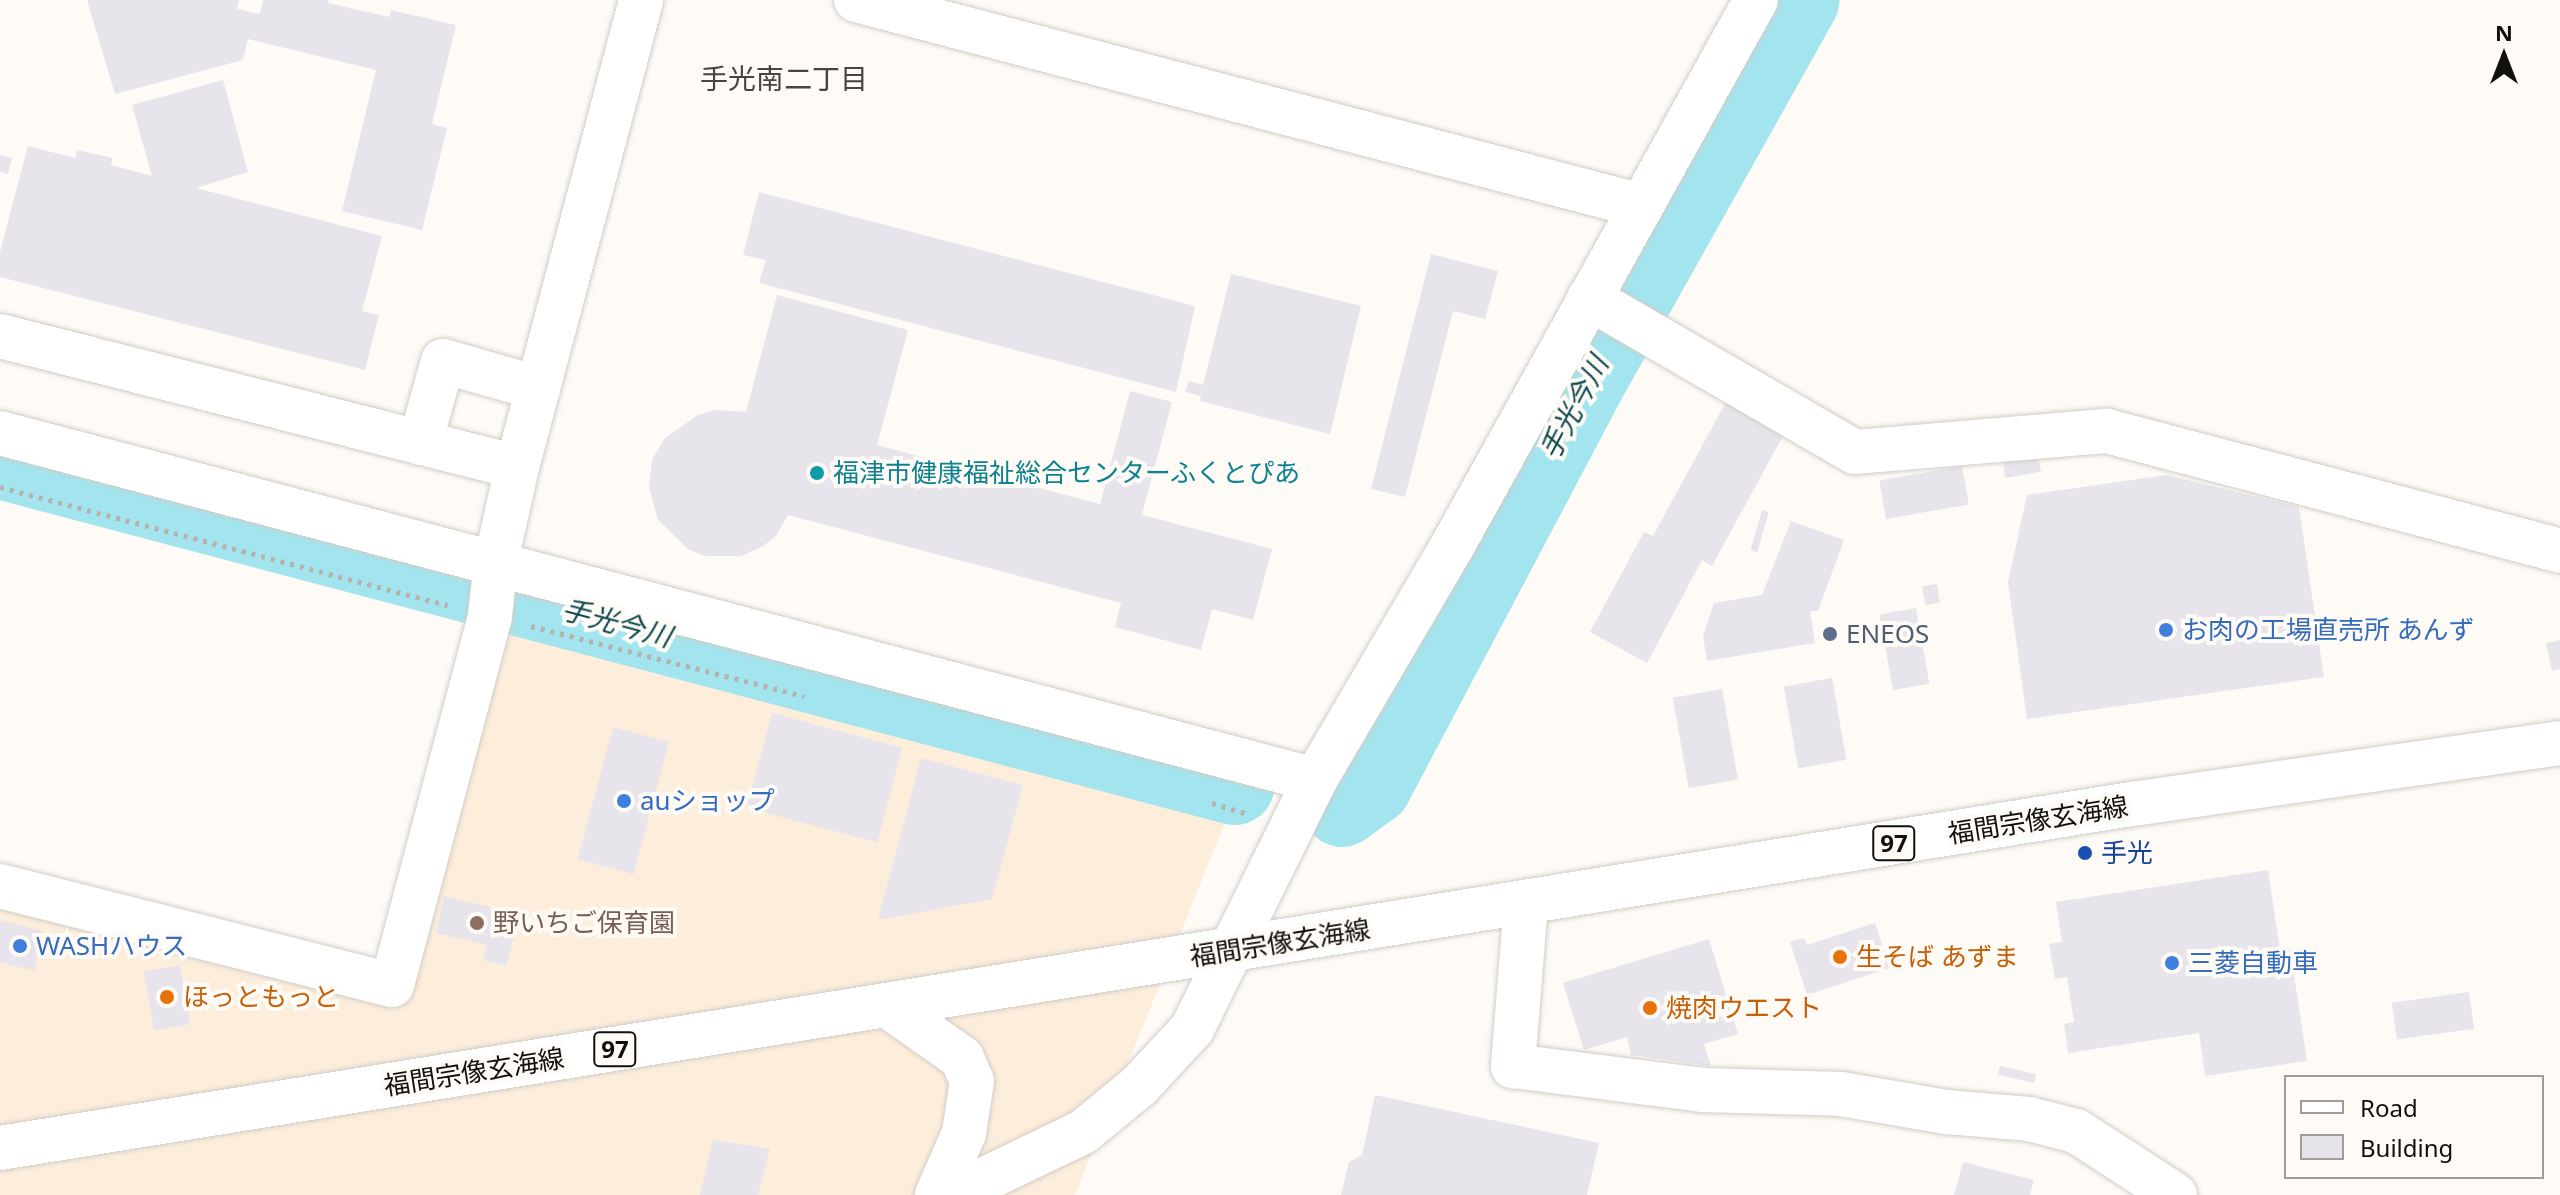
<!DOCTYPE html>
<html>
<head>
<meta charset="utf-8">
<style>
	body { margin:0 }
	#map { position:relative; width:2560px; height:1195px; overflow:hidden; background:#fefaf5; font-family:"Noto Sans","Noto Sans JP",sans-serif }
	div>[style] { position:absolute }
	.commercial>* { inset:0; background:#fdeedb }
	.river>* { height:80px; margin:-40px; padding:0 40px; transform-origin:40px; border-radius:40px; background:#a3e5ef }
	.building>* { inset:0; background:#e7e5eb; transform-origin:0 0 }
	.path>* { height:5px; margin-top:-2.5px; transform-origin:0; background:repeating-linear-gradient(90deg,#b6b3af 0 4px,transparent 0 10px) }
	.roads { filter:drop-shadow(0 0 2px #d1cdc8) drop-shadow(0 0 2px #d1cdc8) }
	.minor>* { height:44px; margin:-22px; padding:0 22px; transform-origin:22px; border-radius:22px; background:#fff }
	.major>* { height:44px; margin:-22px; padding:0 22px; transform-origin:22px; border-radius:22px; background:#fff }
	.dots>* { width:22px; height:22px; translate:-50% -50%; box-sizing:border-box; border:4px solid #fefaf5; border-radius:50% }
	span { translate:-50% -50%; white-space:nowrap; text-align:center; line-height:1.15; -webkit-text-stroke:8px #fefaf5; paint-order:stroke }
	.shield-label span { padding:2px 6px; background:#fefaf5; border:2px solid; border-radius:6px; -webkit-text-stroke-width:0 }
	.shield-label { font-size:24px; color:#11100e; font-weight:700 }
	.culture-label { font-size:26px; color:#0d838f }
	.left { translate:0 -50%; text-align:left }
	.shop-label { font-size:26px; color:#366cbe }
	.service-label { font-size:26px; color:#4e5e75 }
	.street-label { font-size:26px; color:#11100e }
	.transit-label { font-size:26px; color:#164399 }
	.education-label { font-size:26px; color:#785e54 }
	.food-label { font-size:26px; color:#c56008 }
	.neighbourhood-label { font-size:28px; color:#484541 }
	.water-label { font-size:28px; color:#0b484f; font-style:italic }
	.legend { position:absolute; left:2284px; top:1075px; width:260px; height:104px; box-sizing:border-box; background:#fefaf5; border:2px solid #9f9c99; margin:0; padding:10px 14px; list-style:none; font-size:24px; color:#11100e }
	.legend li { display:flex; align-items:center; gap:16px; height:40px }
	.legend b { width:40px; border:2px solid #9f9c99 }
	.north { position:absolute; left:2464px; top:16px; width:80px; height:80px; -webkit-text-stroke:6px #fefaf5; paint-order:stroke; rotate:0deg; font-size:22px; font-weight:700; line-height:32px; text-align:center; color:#11100e }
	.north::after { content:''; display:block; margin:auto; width:28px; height:36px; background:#11100e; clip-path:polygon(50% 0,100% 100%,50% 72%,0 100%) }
</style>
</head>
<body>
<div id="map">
	<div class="commercial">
		<div style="clip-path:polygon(503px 631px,1226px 820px,1075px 1195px,0 1195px,0 904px,398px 1004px)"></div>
	</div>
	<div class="river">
		<div style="left:0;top:459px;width:1277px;rotate:14.79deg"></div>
		<div style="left:1342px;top:807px;width:37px;rotate:-36deg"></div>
		<div style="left:1372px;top:785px;width:470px;rotate:-62.1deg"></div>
		<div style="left:1592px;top:370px;width:424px;rotate:-60.7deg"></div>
	</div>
	<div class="building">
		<div style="clip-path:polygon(87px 0,239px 0,237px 9px,260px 14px,263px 0,329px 0,328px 3px,389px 17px,391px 10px,456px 25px,432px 124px,447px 128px,422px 230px,342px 211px,376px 70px,248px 39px,243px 60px,115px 94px)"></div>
		<div style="clip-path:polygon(223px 80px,248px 172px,196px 188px,382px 236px,362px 311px,379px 315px,365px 370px,0 277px,0 252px,28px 146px,75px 158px,77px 150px,113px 158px,111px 165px,152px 176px,132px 105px)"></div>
		<div style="clip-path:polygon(0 155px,12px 158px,8px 174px,0 172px)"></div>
		<div style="clip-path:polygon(759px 192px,1195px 306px,1176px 392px,759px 283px,766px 260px,743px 255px)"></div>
		<div style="clip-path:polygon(1431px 254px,1498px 271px,1485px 319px,1453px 311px,1405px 497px,1371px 489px)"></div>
		<div style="clip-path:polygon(1231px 274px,1361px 306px,1330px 434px,1200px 401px,1201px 396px,1185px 392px,1189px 381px,1203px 385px)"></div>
		<div style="clip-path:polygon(777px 295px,908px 330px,877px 445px,1100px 504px,1130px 391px,1172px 402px,1142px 515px,1272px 549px,1253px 620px,1212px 609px,1201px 650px,1115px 627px,1121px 603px,788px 515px,776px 536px,762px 547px,741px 556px,705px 556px,688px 549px,658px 520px,649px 486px,652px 460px,665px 438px,698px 415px,716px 410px,746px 412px)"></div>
		<div style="clip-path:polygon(1726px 402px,1784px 434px,1712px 566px,1702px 560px,1647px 663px,1590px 632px,1644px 532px,1653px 536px)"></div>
		<div style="left:2038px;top:455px;width:17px;height:36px;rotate:80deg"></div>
		<div style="left:1962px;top:466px;width:39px;height:84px;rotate:80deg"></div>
		<div style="clip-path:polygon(2166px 475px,2299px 507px,2324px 677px,2027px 719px,2008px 582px,2027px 495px)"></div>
		<div style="left:1762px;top:510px;width:7px;height:42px;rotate:16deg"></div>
		<div style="clip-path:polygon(1791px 521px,1844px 540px,1818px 611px,1810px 611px,1815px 643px,1707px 661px,1703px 636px,1714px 603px,1762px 595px)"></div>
		<div style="left:1937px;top:584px;width:19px;height:15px;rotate:81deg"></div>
		<div style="left:1916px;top:608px;width:77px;height:37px;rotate:80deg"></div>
		<div style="clip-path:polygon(2560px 640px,2560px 669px,2552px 671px,2546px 643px)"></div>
		<div style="left:1832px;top:678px;width:83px;height:49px;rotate:80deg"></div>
		<div style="left:1722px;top:689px;width:92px;height:50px;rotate:80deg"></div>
		<div style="left:772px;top:713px;width:135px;height:98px;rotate:15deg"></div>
		<div style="left:613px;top:727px;width:58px;height:137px;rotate:15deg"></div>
		<div style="clip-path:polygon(921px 758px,1023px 785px,992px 899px,878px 920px)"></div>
		<div style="clip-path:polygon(2268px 870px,2280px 950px,2290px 948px,2307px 1061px,2205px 1076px,2199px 1033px,2068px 1053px,2064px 1024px,2074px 1022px,2067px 977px,2055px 979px,2049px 944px,2062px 942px,2056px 902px)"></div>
		<div style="clip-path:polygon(444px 896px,520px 914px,506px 966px,483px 960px,487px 945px,436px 933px)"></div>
		<div style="clip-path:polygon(0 920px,43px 931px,34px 971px,0 962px)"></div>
		<div style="clip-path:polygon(1875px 923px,1890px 968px,1807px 995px,1790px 942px,1804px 938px,1807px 945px)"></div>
		<div style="clip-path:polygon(1709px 939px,1738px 1034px,1704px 1044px,1711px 1066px,1631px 1055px,1627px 1037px,1584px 1050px,1563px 983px)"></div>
		<div style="left:180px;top:965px;width:60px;height:37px;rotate:80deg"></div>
		<div style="left:2469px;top:992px;width:37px;height:78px;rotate:82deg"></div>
		<div style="left:2000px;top:1066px;width:37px;height:9px;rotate:13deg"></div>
		<div style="clip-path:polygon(1375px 1095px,1599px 1143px,1587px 1195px,1341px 1195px,1349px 1162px,1362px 1155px)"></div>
		<div style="clip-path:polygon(713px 1140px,770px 1149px,758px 1195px,700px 1195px)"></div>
		<div style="clip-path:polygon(1963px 1162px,2034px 1180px,2030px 1195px,1954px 1195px)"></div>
	</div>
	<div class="path">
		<div style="left:0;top:487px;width:463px;rotate:14.8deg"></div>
		<div style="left:531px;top:626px;width:282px;rotate:14.4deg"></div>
		<div style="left:1212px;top:803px;width:39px;rotate:17deg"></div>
	</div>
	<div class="roads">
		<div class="minor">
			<div style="left:856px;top:0;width:812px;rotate:14.7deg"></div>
			<div style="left:1589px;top:298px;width:307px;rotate:30.1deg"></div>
			<div style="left:1855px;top:452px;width:253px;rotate:-4.8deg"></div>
			<div style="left:2107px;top:431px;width:469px;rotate:14.8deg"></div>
			<div style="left:0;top:336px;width:533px;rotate:14.22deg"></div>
			<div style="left:0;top:433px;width:1360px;rotate:14.78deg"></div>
			<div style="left:420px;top:443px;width:85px;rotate:-74.3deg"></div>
			<div style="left:443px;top:361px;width:99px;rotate:15.9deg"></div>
			<div style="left:0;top:886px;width:404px;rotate:14.2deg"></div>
			<div style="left:392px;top:985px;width:382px;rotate:-75.1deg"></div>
			<div style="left:490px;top:616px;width:55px;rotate:-83.8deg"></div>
			<div style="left:496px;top:561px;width:96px;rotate:-77.4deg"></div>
			<div style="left:517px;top:467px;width:483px;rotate:-75.1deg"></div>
			<div style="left:1526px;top:903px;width:164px;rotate:94.6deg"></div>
			<div style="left:1513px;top:1066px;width:191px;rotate:7.2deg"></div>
			<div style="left:1702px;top:1090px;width:139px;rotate:1.6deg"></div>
			<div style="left:1841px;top:1094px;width:107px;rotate:9.7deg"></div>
			<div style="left:1946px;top:1112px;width:83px;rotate:4.8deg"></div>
			<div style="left:2029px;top:1119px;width:49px;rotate:14.3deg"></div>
			<div style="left:2076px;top:1131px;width:118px;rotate:32.9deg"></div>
			<div style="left:888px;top:1006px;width:90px;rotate:35.1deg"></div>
			<div style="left:962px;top:1058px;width:25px;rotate:67deg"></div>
			<div style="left:972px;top:1081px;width:53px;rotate:98.7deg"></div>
			<div style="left:964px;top:1133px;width:68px;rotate:113.5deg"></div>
			<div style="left:952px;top:1195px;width:145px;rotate:-25.7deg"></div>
			<div style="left:1083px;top:1132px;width:72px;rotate:-39.4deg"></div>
			<div style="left:1139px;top:1086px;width:78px;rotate:-47.1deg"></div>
			<div style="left:1192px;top:1029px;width:278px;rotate:-63.7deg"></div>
			<div style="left:1315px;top:780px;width:275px;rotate:-59.6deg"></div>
			<div style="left:1454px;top:543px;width:621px;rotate:-60.92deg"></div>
		</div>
		<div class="major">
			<div style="left:0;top:1148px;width:2160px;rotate:-9.17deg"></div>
			<div style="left:2132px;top:804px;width:432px;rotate:-8.1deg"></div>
		</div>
	</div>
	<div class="dots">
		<div style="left:817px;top:473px;background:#0f9aa8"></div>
		<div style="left:2166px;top:630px;background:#3f7fe0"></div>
		<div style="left:1830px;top:634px;background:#5c6f8a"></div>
		<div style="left:624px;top:801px;background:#3f7fe0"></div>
		<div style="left:2085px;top:853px;background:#1a4fb4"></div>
		<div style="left:477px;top:923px;background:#8d6e63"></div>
		<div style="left:20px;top:946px;background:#3f7fe0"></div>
		<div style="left:1840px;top:957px;background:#e8710a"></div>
		<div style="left:2172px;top:963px;background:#3f7fe0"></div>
		<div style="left:167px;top:997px;background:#e8710a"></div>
		<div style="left:1650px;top:1008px;background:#e8710a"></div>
	</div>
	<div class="shield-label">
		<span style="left:1894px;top:843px">97</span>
		<span style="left:615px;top:1049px">97</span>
	</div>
	<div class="culture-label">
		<span class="left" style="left:833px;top:473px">福津市健康福祉総合センターふくとぴあ</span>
	</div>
	<div class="shop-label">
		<span class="left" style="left:2182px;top:630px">お肉の工場直売所 あんず</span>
		<span class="left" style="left:640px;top:801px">auショップ</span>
		<span class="left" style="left:36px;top:946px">WASHハウス</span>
		<span class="left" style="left:2188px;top:963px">三菱自動車</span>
	</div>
	<div class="service-label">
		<span class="left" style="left:1846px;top:634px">ENEOS</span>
	</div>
	<div class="street-label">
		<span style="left:2038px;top:820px;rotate:-9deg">福間宗像玄海線</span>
		<span style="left:1280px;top:943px;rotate:-9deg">福間宗像玄海線</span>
		<span style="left:474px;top:1072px;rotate:-9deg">福間宗像玄海線</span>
	</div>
	<div class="transit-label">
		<span class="left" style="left:2101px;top:853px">手光</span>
	</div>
	<div class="education-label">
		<span class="left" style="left:493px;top:923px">野いちご保育園</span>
	</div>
	<div class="food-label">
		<span class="left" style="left:1856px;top:957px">生そば あずま</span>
		<span class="left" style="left:183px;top:997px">ほっともっと</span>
		<span class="left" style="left:1666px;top:1008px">焼肉ウエスト</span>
	</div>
	<div class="neighbourhood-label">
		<span style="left:784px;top:78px">手光南二丁目</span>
	</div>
	<div class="water-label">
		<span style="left:1573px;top:407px;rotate:-62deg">手光今川</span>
		<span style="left:617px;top:622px;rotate:15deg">手光今川</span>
	</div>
	<ul class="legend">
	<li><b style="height:10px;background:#fff"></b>Road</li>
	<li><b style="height:22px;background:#e7e5eb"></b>Building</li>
	</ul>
	<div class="north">N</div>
</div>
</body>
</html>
